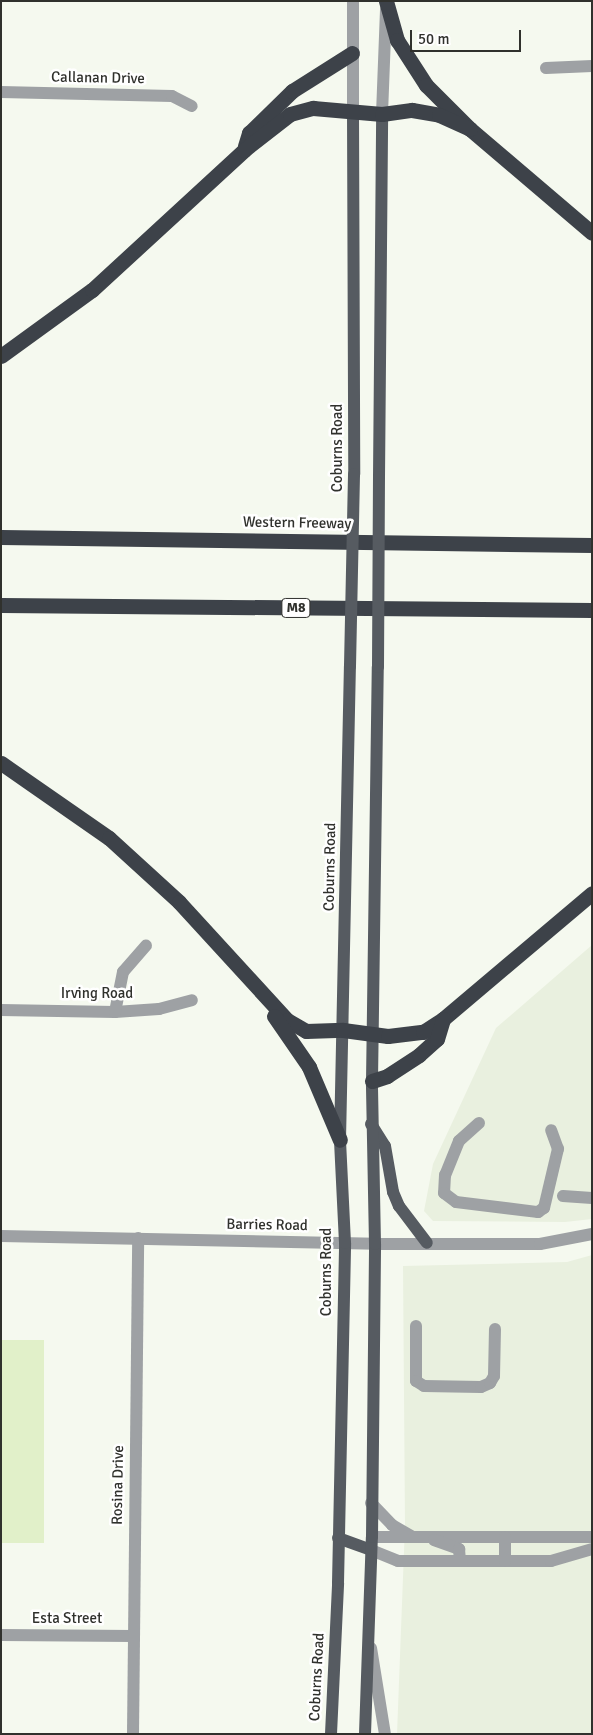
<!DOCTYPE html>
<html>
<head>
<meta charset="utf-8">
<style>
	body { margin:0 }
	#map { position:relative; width:593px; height:1735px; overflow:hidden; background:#f5f9ef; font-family:Signika,sans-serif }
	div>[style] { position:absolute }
	.built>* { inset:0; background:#e9f0df }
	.green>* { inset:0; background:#e1f0c9; transform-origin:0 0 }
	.minor>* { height:12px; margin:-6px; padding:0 6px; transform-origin:6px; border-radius:6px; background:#9ea1a4 }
	.major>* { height:12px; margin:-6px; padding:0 6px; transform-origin:6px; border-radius:6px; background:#565b61 }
	.highway>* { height:15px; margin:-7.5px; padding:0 7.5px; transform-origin:7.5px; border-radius:7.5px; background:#3d4249 }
	.major-bridge>* { height:12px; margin:-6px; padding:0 6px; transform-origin:6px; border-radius:6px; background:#565b61 }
	span { translate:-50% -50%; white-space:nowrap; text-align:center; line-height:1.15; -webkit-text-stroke:5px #fff; paint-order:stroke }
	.shield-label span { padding:1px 4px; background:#fff; border:1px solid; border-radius:4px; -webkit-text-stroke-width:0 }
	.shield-label { font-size:14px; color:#30312d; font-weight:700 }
	.street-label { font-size:15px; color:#30312d }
	.frame { position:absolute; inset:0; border:2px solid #30312d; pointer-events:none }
	.scale { position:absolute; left:410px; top:30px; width:111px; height:22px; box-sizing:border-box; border:2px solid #30312d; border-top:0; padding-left:6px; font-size:15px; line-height:18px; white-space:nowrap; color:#30312d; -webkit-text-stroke:4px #fff; paint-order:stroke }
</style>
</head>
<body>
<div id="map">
	<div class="built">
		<div style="clip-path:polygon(592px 945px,592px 1219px,565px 1222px,433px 1221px,424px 1211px,433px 1164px,496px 1028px)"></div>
		<div style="clip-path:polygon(592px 1255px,592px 1734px,397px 1734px,405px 1525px,403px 1266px,567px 1262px)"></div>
	</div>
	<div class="green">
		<div style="left:1px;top:1340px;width:43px;height:203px"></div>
	</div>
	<div class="minor">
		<div style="left:546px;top:68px;width:46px;rotate:-2.5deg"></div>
		<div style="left:1px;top:92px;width:171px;rotate:1.3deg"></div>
		<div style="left:172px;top:96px;width:22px;rotate:27deg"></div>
		<div style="left:353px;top:112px;width:111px;rotate:-90deg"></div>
		<div style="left:382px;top:114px;width:105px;rotate:-87.8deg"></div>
		<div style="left:1px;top:1010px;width:114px;rotate:1deg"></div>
		<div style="left:115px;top:1012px;width:44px;rotate:-3.9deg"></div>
		<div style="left:159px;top:1009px;width:34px;rotate:-15deg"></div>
		<div style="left:115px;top:1012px;width:41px;rotate:-78.7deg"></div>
		<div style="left:123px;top:972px;width:35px;rotate:-49deg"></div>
		<div style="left:479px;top:1123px;width:27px;rotate:138deg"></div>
		<div style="left:459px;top:1141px;width:37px;rotate:112deg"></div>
		<div style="left:445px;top:1175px;width:18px;rotate:93deg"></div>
		<div style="left:444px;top:1193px;width:15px;rotate:37deg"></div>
		<div style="left:456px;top:1202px;width:83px;rotate:7deg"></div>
		<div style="left:538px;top:1212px;width:7px;rotate:-34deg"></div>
		<div style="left:544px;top:1208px;width:61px;rotate:-76.7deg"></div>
		<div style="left:558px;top:1149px;width:20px;rotate:-110deg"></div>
		<div style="left:563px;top:1196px;width:29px;rotate:4deg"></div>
		<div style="left:1px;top:1236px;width:374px;rotate:1.2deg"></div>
		<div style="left:375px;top:1244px;width:165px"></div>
		<div style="left:540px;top:1244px;width:53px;rotate:-10.9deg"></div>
		<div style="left:416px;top:1326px;width:55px;rotate:90deg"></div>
		<div style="left:416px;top:1381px;width:9px;rotate:32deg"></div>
		<div style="left:424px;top:1386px;width:57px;rotate:1deg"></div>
		<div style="left:481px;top:1387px;width:10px;rotate:-24deg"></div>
		<div style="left:490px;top:1383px;width:8px;rotate:-60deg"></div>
		<div style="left:494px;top:1376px;width:47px;rotate:-88.8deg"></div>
		<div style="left:371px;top:1503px;width:30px;rotate:46deg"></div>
		<div style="left:392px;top:1525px;width:22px;rotate:30deg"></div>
		<div style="left:372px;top:1537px;width:220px"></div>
		<div style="left:434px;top:1540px;width:27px;rotate:20deg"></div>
		<div style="left:459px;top:1549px;width:12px;rotate:85deg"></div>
		<div style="left:371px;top:1550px;width:29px;rotate:22deg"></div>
		<div style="left:398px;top:1561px;width:153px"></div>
		<div style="left:551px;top:1561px;width:43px;rotate:-16.3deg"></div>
		<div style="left:505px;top:1561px;width:24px;rotate:-90deg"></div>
		<div style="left:1px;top:1635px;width:132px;rotate:0.4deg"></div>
		<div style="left:371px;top:1648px;width:87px;rotate:80.8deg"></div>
		<div style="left:133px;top:1734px;width:496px;rotate:-89.4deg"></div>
	</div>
	<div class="major">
		<div style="left:353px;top:112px;width:362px;rotate:89.8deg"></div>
		<div style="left:379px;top:477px;width:363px;rotate:-89.5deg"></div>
		<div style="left:371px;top:1124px;width:26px;rotate:58deg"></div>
		<div style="left:385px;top:1146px;width:47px;rotate:80.1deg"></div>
		<div style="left:393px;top:1192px;width:15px;rotate:67deg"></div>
		<div style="left:399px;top:1206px;width:46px;rotate:52.9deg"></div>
		<div style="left:338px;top:1538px;width:35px;rotate:20deg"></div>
		<div style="left:331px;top:1734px;width:151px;rotate:-87.3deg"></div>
		<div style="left:338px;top:1583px;width:340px;rotate:-88.8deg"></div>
		<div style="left:345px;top:1243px;width:103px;rotate:-92.8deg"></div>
		<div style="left:340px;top:1140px;width:474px;rotate:-88.8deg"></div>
		<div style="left:365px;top:1734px;width:197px;rotate:-88deg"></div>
		<div style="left:372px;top:1537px;width:293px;rotate:-89.4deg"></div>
		<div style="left:375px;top:1244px;width:163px;rotate:-91.1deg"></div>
		<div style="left:372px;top:1081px;width:414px;rotate:-89.2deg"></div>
	</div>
	<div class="highway">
		<div style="left:386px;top:1px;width:41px;rotate:74.2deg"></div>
		<div style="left:397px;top:40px;width:54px;rotate:57.2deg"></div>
		<div style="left:426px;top:85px;width:62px;rotate:45deg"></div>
		<div style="left:470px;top:129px;width:160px;rotate:40.4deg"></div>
		<div style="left:245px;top:146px;width:14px;rotate:-73deg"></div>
		<div style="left:249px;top:133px;width:60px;rotate:-44.3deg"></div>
		<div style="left:292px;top:91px;width:71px;rotate:-32.3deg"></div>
		<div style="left:1px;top:356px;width:112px;rotate:-36deg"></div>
		<div style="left:92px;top:290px;width:207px;rotate:-42.6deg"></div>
		<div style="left:244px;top:150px;width:58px;rotate:-38deg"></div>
		<div style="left:290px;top:114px;width:24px;rotate:-15deg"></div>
		<div style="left:313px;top:108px;width:69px;rotate:5deg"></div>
		<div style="left:382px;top:114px;width:30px;rotate:-8deg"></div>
		<div style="left:412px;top:110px;width:27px;rotate:10deg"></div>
		<div style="left:439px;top:115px;width:34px;rotate:24deg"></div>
		<div style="left:1px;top:537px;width:591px;rotate:0.78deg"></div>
		<div style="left:1px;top:605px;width:591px;rotate:0.48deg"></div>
		<div style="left:1px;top:763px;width:131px;rotate:34.8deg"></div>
		<div style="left:109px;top:838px;width:95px;rotate:42.4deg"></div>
		<div style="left:179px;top:902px;width:160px;rotate:47.5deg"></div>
		<div style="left:287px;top:1020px;width:22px;rotate:30deg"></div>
		<div style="left:306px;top:1031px;width:37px;rotate:-2deg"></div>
		<div style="left:343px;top:1030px;width:45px;rotate:7.6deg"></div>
		<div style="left:388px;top:1036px;width:35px;rotate:-7deg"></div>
		<div style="left:423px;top:1032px;width:24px;rotate:-33deg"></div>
		<div style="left:443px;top:1019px;width:195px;rotate:-40.2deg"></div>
		<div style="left:274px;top:1016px;width:62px;rotate:55.5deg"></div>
		<div style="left:309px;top:1067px;width:79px;rotate:67deg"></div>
		<div style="left:372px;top:1081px;width:16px;rotate:-18deg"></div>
		<div style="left:387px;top:1076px;width:38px;rotate:-33deg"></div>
		<div style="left:419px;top:1055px;width:24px;rotate:-42deg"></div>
		<div style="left:437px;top:1039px;width:21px;rotate:-73deg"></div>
	</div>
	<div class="major-bridge">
		<div style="left:350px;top:666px;width:192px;rotate:-88.8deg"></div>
		<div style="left:378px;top:667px;width:190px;rotate:-89.7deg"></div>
	</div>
	<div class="shield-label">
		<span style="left:296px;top:608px">M8</span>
	</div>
	<div class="street-label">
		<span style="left:98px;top:78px;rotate:1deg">Callanan Drive</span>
		<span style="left:338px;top:448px;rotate:-90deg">Coburns Road</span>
		<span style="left:297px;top:523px;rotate:1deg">Western Freeway</span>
		<span style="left:330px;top:867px;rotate:-89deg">Coburns Road</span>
		<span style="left:97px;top:994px">Irving Road</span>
		<span style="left:267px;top:1225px;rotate:1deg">Barries Road</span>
		<span style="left:327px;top:1272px;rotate:-90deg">Coburns Road</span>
		<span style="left:118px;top:1485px;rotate:-89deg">Rosina Drive</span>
		<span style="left:67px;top:1619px">Esta Street</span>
		<span style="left:317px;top:1677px;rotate:-87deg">Coburns Road</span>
	</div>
	<div class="frame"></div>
	<div class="scale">50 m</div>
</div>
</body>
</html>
